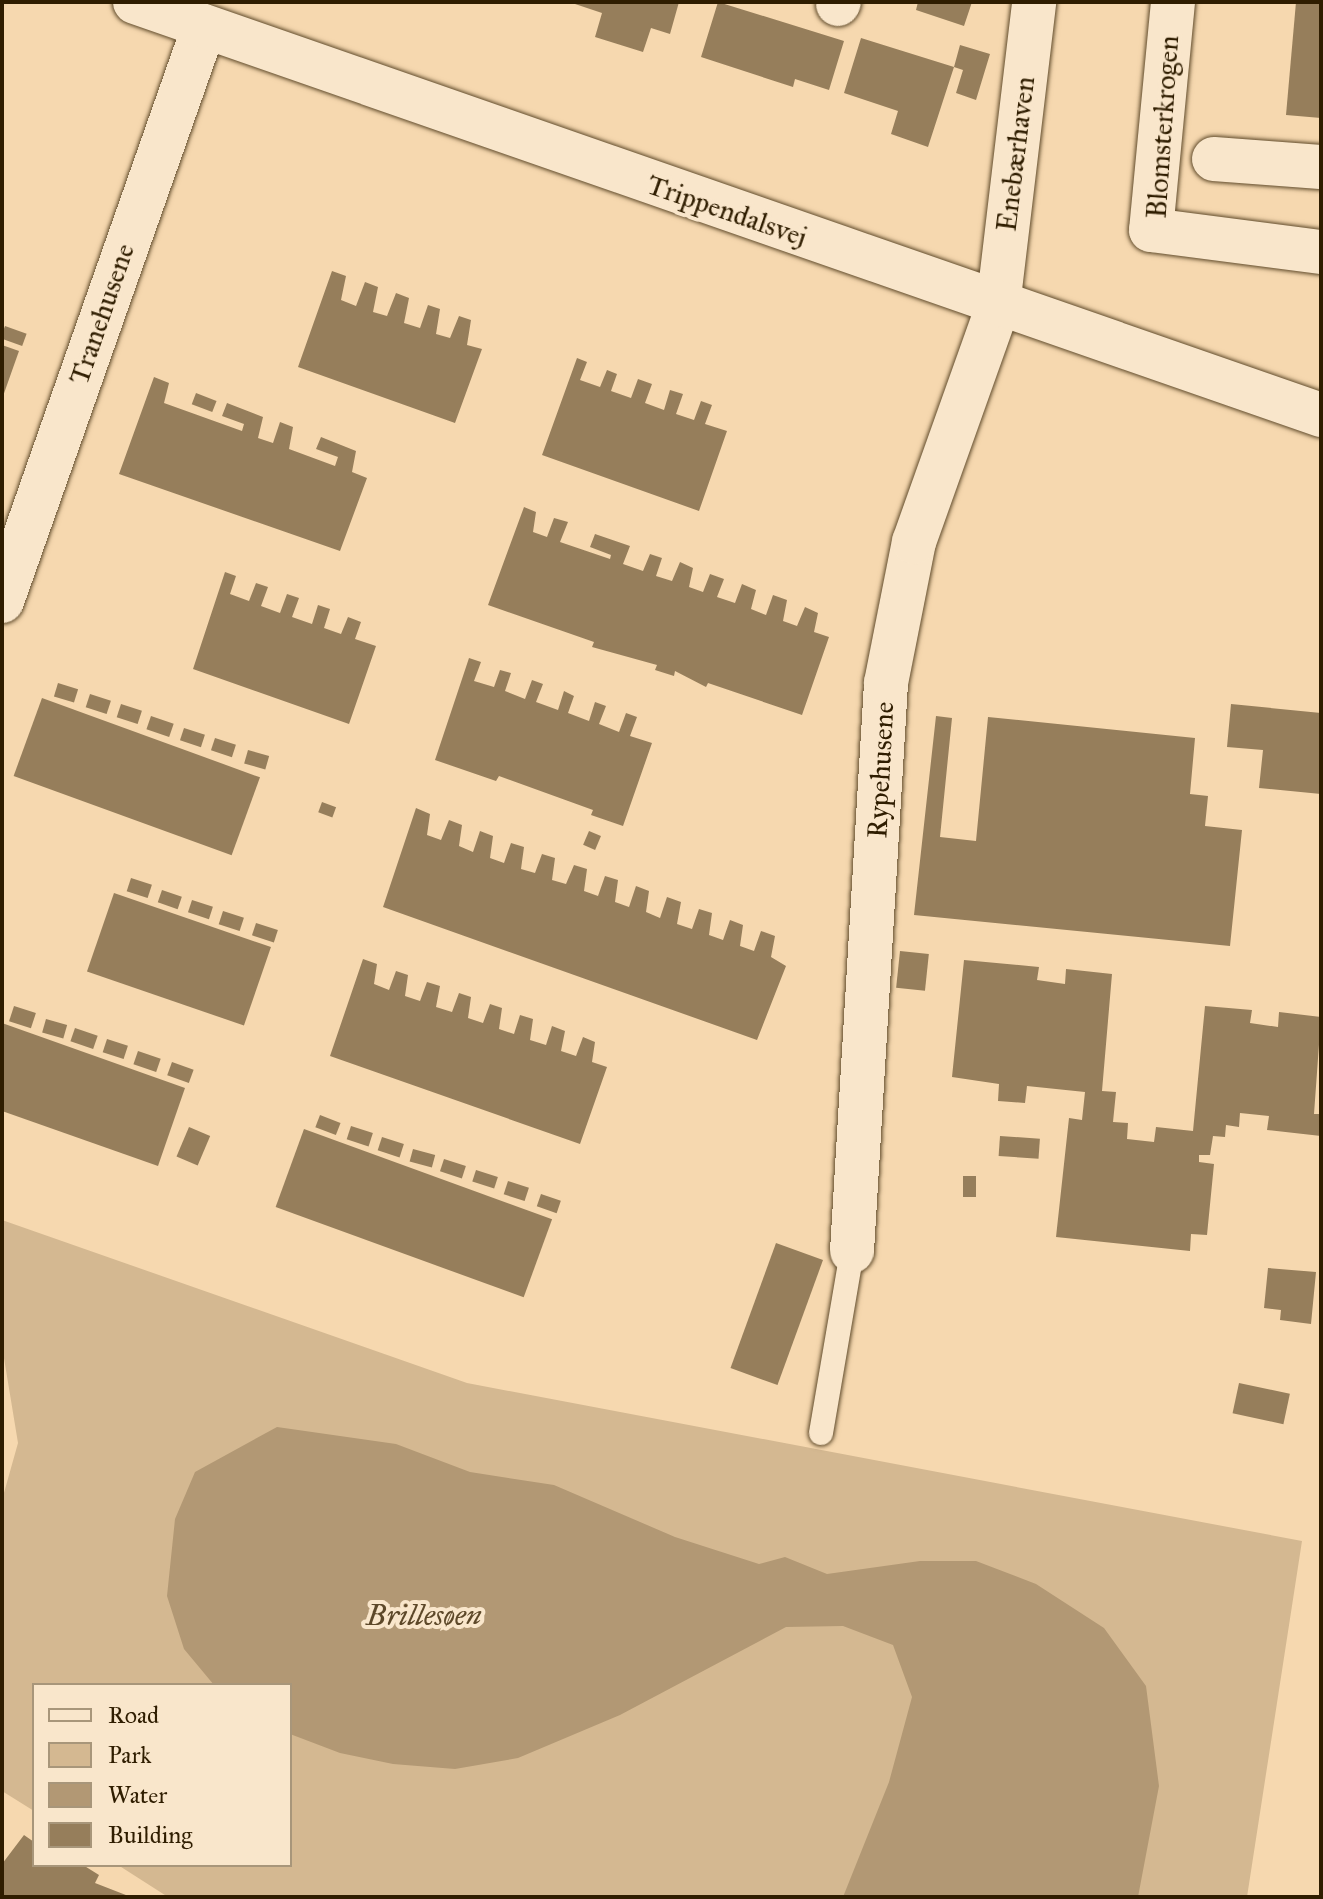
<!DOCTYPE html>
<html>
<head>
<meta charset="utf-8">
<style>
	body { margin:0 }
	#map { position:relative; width:1323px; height:1899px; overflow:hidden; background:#f6d8af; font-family:"IM FELL Great Primer",serif }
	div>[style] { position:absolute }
	.green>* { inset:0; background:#d4b891 }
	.water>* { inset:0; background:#b29874 }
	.building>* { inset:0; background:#967e5b; transform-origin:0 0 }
	.roads { filter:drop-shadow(0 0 2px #614c2c) drop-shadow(0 0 2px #614c2c) }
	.service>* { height:24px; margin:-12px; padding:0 12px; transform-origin:12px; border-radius:12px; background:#f9e6cb }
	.minor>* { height:44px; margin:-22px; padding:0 22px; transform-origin:22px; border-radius:22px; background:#f9e6cb }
	.tertiary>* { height:44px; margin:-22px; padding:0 22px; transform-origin:22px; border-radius:22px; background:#f9e6cb }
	span { translate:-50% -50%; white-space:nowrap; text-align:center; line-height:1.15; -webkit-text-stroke:8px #f9e6cb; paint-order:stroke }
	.street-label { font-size:28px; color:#2f1d00 }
	.water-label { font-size:30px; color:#5d4829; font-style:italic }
	.frame { position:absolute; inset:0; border:4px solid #2f1d00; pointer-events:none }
	.legend { position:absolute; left:32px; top:1683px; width:260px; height:184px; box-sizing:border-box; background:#f9e6cb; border:2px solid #a8967a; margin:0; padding:10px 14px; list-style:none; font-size:24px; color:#2f1d00 }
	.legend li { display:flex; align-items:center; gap:16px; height:40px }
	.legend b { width:40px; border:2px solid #a8967a }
</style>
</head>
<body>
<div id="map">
	<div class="green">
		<div style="clip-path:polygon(2px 1220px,467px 1383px,1302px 1541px,1247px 1897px,168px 1897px,118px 1865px,290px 1865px,290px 1685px,34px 1685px,34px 1811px,2px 1791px,2px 1500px,18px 1443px,2px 1346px)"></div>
	</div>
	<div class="water">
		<div style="clip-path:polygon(277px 1427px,396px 1444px,470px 1472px,554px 1485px,675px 1537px,759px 1564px,785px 1557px,827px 1574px,920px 1561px,976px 1561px,1036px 1584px,1104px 1628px,1146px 1686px,1159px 1786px,1138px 1897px,843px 1897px,889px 1782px,912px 1697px,893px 1645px,843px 1626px,786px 1627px,620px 1715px,518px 1758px,455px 1769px,393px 1764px,340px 1753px,290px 1734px,290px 1685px,214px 1685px,184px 1649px,167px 1596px,175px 1519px,195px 1472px)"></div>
	</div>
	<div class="building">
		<div style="clip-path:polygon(569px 2px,679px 2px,670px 34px,651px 28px,643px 52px,595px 37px,602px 13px)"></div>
		<div style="clip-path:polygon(718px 2px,844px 41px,829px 90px,795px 79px,793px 87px,701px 57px)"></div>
		<div style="clip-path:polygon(918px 2px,972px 2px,964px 26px,916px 10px)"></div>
		<div style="clip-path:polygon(1296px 2px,1321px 2px,1321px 118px,1286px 115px)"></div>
		<div style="clip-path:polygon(861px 38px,954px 67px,928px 147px,891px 134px,898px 111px,844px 93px)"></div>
		<div style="clip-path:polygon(960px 45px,990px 54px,976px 100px,956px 93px,963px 70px,954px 67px)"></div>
		<div style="clip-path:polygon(332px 271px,346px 276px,341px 300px,356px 306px,365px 282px,378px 287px,373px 312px,387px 316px,396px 293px,409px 298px,404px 323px,420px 328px,428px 305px,440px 309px,436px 334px,450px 338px,459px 316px,471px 320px,467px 345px,482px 349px,455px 423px,298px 367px)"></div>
		<div style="left:5px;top:326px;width:23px;height:13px;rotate:20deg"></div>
		<div style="clip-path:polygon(2px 345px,19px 351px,2px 399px)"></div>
		<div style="clip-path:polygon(577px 358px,587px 362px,580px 380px,600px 387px,607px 370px,617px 374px,611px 391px,631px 398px,638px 379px,652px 384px,645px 403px,664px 410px,670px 390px,683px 394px,676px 414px,694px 420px,701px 401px,712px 405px,705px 424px,727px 431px,699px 511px,542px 455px)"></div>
		<div style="clip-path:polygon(154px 377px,169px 383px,164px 403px,242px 431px,244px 424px,222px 416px,227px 403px,263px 417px,258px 438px,273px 443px,280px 422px,293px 427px,289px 449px,335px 466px,338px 457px,316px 449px,321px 437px,356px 451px,352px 472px,367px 478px,340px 551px,119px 474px)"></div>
		<div style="left:196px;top:393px;width:22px;height:12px;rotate:21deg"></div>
		<div style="clip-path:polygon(524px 507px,536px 512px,533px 532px,547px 537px,554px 518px,568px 522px,560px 542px,610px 559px,611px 555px,590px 547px,595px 534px,630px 546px,623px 564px,643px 571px,650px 554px,662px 558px,656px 576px,672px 581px,680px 562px,693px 568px,689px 587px,703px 592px,710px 574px,724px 579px,717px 597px,735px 603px,742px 584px,756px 590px,751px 609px,766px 615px,773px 595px,787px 600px,783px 621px,797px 626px,805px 607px,818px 613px,814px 632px,829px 637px,802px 715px,708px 683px,706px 687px,675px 671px,674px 676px,655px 670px,657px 665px,592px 647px,594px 642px,488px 605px)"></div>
		<div style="clip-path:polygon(225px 572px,236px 576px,230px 594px,249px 601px,256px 583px,268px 587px,261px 606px,280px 613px,287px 594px,299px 598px,292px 617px,312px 624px,318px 605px,330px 609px,324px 628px,341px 634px,348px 617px,361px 622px,355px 639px,376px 646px,349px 724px,193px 669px)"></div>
		<div style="clip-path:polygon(469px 658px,481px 662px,474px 681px,494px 687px,500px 670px,511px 673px,505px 691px,525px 699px,532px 680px,543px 684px,536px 702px,558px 710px,564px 691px,574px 696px,568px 713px,589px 721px,595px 702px,606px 706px,599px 724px,619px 732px,626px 713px,637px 717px,630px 736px,652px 743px,623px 826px,591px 815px,593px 810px,499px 776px,496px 781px,435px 760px)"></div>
		<div style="left:58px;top:683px;width:21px;height:14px;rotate:17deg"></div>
		<div style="left:90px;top:694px;width:22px;height:14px;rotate:18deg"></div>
		<div style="left:42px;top:698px;width:232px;height:83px;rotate:20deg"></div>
		<div style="left:121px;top:704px;width:22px;height:14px;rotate:18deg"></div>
		<div style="clip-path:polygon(1231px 704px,1321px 713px,1321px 794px,1259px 788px,1263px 750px,1227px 747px)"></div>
		<div style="left:151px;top:716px;width:24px;height:14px;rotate:19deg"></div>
		<div style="clip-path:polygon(936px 716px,952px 718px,940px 837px,976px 841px,988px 717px,1195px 738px,1190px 794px,1208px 796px,1205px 826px,1242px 830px,1230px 946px,914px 915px)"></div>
		<div style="left:184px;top:728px;width:22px;height:13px;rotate:18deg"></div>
		<div style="left:215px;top:738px;width:22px;height:13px;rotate:18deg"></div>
		<div style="left:248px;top:750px;width:22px;height:14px;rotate:16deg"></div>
		<div style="left:322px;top:802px;width:15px;height:11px;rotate:20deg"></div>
		<div style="clip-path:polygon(416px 808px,430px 814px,427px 835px,441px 840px,449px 820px,462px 825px,459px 846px,473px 852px,480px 831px,493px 836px,490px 858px,504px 863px,511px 843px,524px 847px,521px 869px,535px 873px,542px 854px,555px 858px,552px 880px,566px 884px,574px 865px,587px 869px,584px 891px,598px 896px,605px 876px,618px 880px,615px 902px,629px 907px,636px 886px,649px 891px,646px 912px,660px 918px,667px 897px,681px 902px,677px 924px,692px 929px,699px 909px,712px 913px,709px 935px,723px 940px,730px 920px,743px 925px,740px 946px,754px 951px,761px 931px,775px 936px,771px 957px,786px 966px,757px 1040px,383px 907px)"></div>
		<div style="left:589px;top:831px;width:13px;height:15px;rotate:23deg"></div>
		<div style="left:131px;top:878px;width:22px;height:14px;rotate:18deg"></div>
		<div style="left:162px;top:890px;width:21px;height:13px;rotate:19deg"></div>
		<div style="left:114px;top:893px;width:166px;height:83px;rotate:19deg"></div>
		<div style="left:192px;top:900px;width:22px;height:13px;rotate:18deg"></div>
		<div style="left:223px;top:911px;width:22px;height:14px;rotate:18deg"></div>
		<div style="left:256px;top:923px;width:23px;height:13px;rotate:18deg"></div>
		<div style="left:900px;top:951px;width:29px;height:37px;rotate:6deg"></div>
		<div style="clip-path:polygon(363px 959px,377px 964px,374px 984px,389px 990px,396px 971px,408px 975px,405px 996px,420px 1001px,427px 982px,440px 986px,436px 1007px,452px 1012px,459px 993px,471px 997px,468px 1018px,483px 1023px,490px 1004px,502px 1008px,499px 1029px,514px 1034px,520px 1015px,533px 1019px,530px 1040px,546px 1045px,552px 1026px,565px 1031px,561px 1051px,576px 1056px,583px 1037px,595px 1042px,592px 1062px,607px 1067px,580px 1144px,330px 1056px)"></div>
		<div style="clip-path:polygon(964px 960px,1039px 967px,1037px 980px,1065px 984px,1066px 969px,1112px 974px,1102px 1091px,1116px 1092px,1113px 1122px,1128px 1123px,1127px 1139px,1154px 1142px,1156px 1127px,1193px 1131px,1205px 1006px,1252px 1010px,1250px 1023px,1278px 1027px,1279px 1012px,1321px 1017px,1314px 1114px,1321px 1114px,1321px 1136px,1267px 1130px,1269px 1116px,1240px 1113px,1239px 1127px,1226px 1125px,1225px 1137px,1213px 1136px,1210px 1155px,1199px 1155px,1199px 1162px,1214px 1164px,1207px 1235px,1191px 1234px,1190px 1251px,1056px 1237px,1069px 1118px,1082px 1120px,1085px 1092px,1027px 1086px,1025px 1103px,998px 1101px,999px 1084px,952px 1077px)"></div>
		<div style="left:14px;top:1006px;width:23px;height:16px;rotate:18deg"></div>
		<div style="left:46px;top:1019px;width:22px;height:14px;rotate:16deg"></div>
		<div style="clip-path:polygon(2px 1023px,185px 1088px,158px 1166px,2px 1111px)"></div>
		<div style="left:75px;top:1028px;width:24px;height:14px;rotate:19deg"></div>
		<div style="left:107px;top:1039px;width:22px;height:14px;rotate:18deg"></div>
		<div style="left:138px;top:1051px;width:24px;height:14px;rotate:19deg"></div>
		<div style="left:172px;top:1062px;width:23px;height:14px;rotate:20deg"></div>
		<div style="left:320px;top:1115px;width:22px;height:13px;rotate:21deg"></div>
		<div style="left:351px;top:1126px;width:23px;height:14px;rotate:18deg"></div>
		<div style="left:189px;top:1127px;width:23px;height:32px;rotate:23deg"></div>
		<div style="left:304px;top:1129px;width:264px;height:83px;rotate:20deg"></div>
		<div style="left:1000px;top:1136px;width:40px;height:20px;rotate:4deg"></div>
		<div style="left:382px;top:1137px;width:23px;height:14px;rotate:18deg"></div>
		<div style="left:413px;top:1149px;width:23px;height:13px;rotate:15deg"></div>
		<div style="left:444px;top:1159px;width:23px;height:13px;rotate:18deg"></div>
		<div style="left:476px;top:1170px;width:23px;height:12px;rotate:18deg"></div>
		<div style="left:963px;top:1176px;width:13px;height:21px"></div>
		<div style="left:508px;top:1181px;width:22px;height:14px;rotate:18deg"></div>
		<div style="left:541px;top:1194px;width:21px;height:13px;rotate:19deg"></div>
		<div style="left:776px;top:1243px;width:50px;height:133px;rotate:20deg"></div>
		<div style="clip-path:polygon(1268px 1268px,1316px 1272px,1311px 1324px,1280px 1320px,1281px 1310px,1264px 1308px)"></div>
		<div style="left:1239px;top:1383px;width:52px;height:31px;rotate:12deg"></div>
		<div style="clip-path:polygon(24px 1835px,34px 1842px,34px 1865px,83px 1865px,99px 1875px,95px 1883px,131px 1897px,2px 1897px,2px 1864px)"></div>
	</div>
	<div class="roads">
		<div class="service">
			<div style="left:821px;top:1433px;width:185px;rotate:-80.3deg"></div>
		</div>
		<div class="minor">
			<div style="left:1173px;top:2px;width:229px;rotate:95.5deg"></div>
			<div style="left:1151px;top:230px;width:171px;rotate:7.4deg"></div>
			<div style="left:838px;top:4px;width:2px;rotate:-63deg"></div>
			<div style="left:1214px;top:159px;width:107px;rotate:4.3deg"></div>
			<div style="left:2px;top:601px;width:609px;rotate:-70.61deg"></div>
			<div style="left:852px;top:1251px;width:569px;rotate:-86.57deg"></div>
			<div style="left:886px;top:683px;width:144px;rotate:-78.8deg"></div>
			<div style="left:914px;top:542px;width:251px;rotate:-70.4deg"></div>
			<div style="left:998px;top:306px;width:306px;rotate:-83.2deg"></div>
		</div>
		<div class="tertiary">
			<div style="left:135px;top:2px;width:1256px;rotate:19.2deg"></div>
		</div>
	</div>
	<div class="street-label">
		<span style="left:1163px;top:127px;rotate:-86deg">Blomsterkrogen</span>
		<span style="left:1016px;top:154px;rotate:-83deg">Enebærhaven</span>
		<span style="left:727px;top:211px;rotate:19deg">Trippendalsvej</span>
		<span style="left:102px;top:314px;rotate:-71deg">Tranehusene</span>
		<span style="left:881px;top:770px;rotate:-87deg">Rypehusene</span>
	</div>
	<div class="water-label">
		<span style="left:424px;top:1615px">Brillesøen</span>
	</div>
	<div class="frame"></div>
	<ul class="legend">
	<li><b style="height:10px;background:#f9e6cb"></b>Road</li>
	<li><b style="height:22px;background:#d4b891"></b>Park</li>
	<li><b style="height:22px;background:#b29874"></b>Water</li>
	<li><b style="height:22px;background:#967e5b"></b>Building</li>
	</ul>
</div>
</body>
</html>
